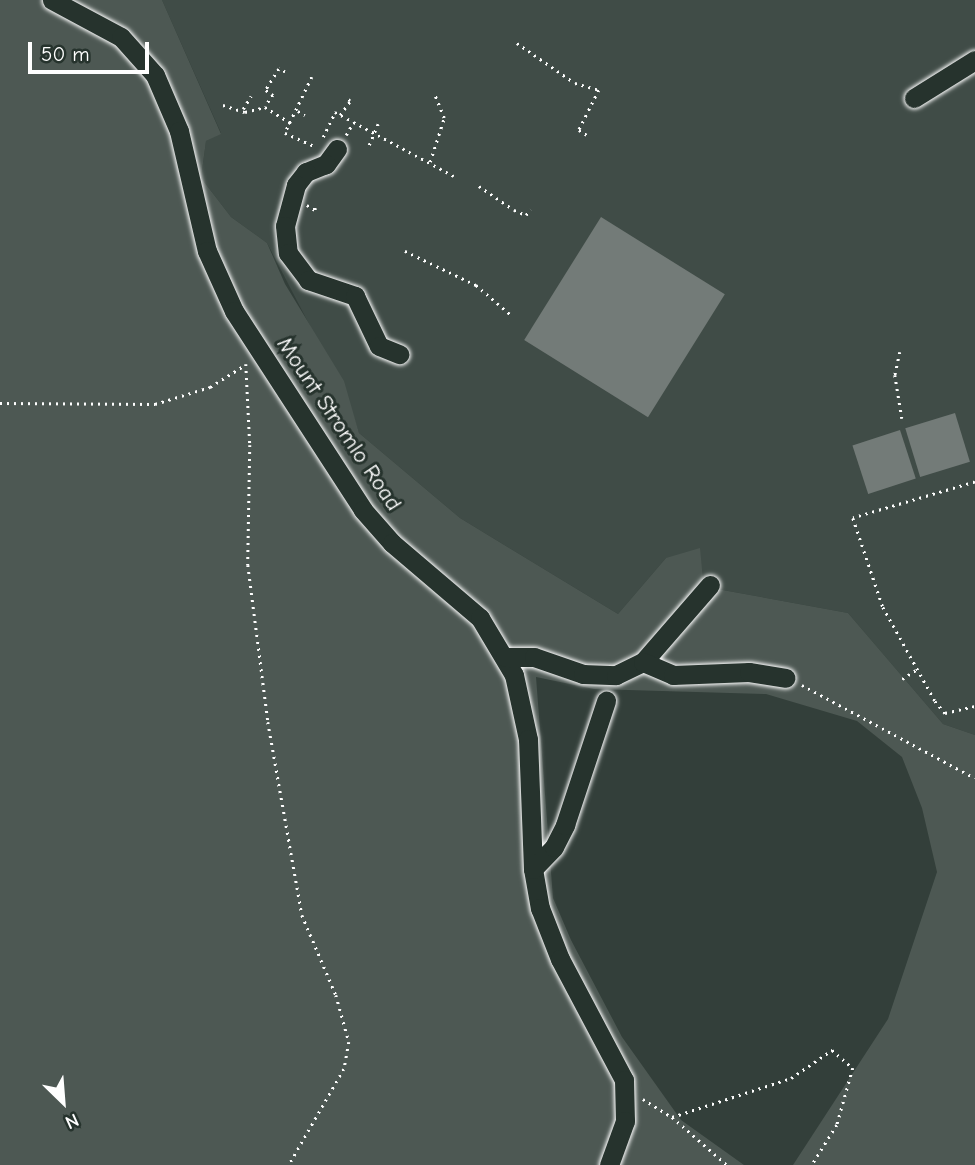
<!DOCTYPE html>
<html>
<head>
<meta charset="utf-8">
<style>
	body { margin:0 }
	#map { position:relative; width:975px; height:1165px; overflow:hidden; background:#333f3a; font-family:"Comic Neue",sans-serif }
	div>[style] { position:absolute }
	.built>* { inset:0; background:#404c47 }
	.green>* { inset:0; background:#4d5853 }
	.water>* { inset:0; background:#737b78; transform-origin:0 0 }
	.path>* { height:2.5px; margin-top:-1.25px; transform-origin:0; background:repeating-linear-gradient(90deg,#fff 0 2px,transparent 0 7px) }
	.roads { filter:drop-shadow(0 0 2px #fff) drop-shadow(0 0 2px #fff) }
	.minor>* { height:19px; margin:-9.5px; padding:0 9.5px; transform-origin:9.5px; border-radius:9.5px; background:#26332d }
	span { translate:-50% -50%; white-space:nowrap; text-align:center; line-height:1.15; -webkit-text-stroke:6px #26332d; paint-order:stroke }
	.street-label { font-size:23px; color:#fff }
	.north { position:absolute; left:28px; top:1067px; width:70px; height:70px; -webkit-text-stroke:5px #26332d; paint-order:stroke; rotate:155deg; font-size:19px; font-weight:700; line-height:28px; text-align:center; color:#fff }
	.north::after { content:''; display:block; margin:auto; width:24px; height:32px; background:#fff; clip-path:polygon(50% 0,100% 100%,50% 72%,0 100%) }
	.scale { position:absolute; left:28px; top:42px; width:121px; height:32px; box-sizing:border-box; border:4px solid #fff; border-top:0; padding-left:9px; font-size:21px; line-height:24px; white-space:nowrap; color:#fff; -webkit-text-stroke:5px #26332d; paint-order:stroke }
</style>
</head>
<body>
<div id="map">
	<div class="built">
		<div style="clip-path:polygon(162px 0,975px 0,975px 735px,943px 724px,848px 613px,717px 589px,666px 558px,618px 614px,460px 518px,359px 433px,348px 399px,267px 243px,231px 217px,201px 178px,206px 141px,221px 133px)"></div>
	</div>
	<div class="green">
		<div style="clip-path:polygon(0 0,162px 0,221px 134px,206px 141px,201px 178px,231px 217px,267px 243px,285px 284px,344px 381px,359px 433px,460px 518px,618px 614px,666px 558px,700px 548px,703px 580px,717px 589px,848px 613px,943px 724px,975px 735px,975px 1165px,793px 1165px,888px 1019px,937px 872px,922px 808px,902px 757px,857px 721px,766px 694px,594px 689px,536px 677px,553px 898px,571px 940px,622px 1037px,681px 1120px,744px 1165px,0 1165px)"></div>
	</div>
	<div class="water">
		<div style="left:601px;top:217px;width:146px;height:145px;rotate:32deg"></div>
		<div style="left:955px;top:413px;width:51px;height:52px;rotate:73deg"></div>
		<div style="left:900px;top:430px;width:51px;height:50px;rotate:72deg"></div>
	</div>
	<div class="path">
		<div style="left:517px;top:43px;width:70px;rotate:34.6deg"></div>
		<div style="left:575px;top:83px;width:25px;rotate:16deg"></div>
		<div style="left:599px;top:90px;width:45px;rotate:116.6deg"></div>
		<div style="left:579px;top:130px;width:13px;rotate:32deg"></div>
		<div style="left:285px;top:72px;width:7px;rotate:-153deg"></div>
		<div style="left:279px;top:69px;width:25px;rotate:122deg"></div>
		<div style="left:266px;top:90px;width:9px;rotate:36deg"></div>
		<div style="left:273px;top:95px;width:14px;rotate:124deg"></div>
		<div style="left:265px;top:107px;width:31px;rotate:32deg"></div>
		<div style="left:312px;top:77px;width:62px;rotate:115.7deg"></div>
		<div style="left:285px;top:133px;width:34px;rotate:24deg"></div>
		<div style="left:223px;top:105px;width:23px;rotate:18deg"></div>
		<div style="left:245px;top:112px;width:21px;rotate:-14deg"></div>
		<div style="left:243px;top:109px;width:15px;rotate:-58deg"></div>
		<div style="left:298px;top:111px;width:8px;rotate:30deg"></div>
		<div style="left:340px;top:115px;width:17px;rotate:-54deg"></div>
		<div style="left:350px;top:101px;width:4px;rotate:-146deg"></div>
		<div style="left:346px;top:135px;width:14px;rotate:-60deg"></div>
		<div style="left:323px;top:137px;width:28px;rotate:-64deg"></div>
		<div style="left:335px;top:112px;width:135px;rotate:28.3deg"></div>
		<div style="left:369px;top:145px;width:23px;rotate:-67deg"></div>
		<div style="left:430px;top:162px;width:46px;rotate:-72.3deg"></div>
		<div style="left:444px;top:118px;width:24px;rotate:-112deg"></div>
		<div style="left:479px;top:186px;width:42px;rotate:34.4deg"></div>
		<div style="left:514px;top:210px;width:13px;rotate:23deg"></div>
		<div style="left:526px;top:215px;width:7px;rotate:-56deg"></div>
		<div style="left:307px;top:205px;width:9px;rotate:32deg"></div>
		<div style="left:315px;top:210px;width:6px;rotate:-99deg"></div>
		<div style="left:405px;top:251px;width:79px;rotate:25.6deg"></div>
		<div style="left:476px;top:285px;width:45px;rotate:40.5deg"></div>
		<div style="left:900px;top:352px;width:24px;rotate:102deg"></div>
		<div style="left:895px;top:375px;width:44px;rotate:80.8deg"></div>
		<div style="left:246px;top:364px;width:81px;rotate:87.2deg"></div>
		<div style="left:250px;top:445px;width:120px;rotate:91deg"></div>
		<div style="left:248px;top:565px;width:158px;rotate:82.7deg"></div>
		<div style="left:268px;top:722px;width:196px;rotate:80deg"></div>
		<div style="left:302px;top:915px;width:87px;rotate:67deg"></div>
		<div style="left:336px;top:995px;width:49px;rotate:74.5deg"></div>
		<div style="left:349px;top:1042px;width:27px;rotate:100deg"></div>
		<div style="left:344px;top:1069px;width:111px;rotate:119.8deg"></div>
		<div style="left:0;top:403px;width:155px;rotate:0.4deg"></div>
		<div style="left:155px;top:404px;width:58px;rotate:-17.2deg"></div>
		<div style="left:210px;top:387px;width:41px;rotate:-32.2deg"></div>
		<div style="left:975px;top:482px;width:127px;rotate:163.6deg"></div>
		<div style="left:853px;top:518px;width:94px;rotate:71.4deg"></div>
		<div style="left:883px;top:607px;width:107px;rotate:61deg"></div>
		<div style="left:935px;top:701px;width:16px;rotate:50deg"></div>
		<div style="left:945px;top:713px;width:31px;rotate:-13deg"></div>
		<div style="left:902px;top:679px;width:17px;rotate:-33deg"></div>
		<div style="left:802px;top:685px;width:196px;rotate:28.3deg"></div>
		<div style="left:643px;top:1099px;width:34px;rotate:32deg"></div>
		<div style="left:672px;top:1117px;width:73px;rotate:41.1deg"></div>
		<div style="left:672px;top:1117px;width:125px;rotate:-18.1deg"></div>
		<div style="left:791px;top:1078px;width:50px;rotate:-34.3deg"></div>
		<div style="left:832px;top:1050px;width:28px;rotate:41deg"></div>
		<div style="left:853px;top:1068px;width:59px;rotate:105.7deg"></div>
		<div style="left:837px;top:1125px;width:47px;rotate:122deg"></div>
	</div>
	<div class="roads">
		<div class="minor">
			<div style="left:52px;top:0;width:78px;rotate:28.2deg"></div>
			<div style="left:121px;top:37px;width:51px;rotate:48.2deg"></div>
			<div style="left:155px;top:75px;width:61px;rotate:66.8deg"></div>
			<div style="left:179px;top:131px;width:123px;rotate:76.9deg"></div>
			<div style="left:207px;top:251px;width:66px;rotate:65.8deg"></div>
			<div style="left:234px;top:311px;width:237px;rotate:57deg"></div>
			<div style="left:363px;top:510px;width:44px;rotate:48.7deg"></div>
			<div style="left:392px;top:543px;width:116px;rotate:40.4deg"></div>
			<div style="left:480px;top:618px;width:66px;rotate:59.2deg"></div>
			<div style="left:514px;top:675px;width:66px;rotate:77.7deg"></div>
			<div style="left:528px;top:739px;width:130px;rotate:87.8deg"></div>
			<div style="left:533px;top:869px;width:40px;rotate:80deg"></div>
			<div style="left:540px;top:908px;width:55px;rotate:68.6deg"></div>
			<div style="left:560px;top:959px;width:137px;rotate:62.1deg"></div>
			<div style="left:624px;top:1080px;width:41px;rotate:88.6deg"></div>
			<div style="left:625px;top:1121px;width:47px;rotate:110deg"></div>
			<div style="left:914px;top:98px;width:72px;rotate:-31.9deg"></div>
			<div style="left:337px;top:149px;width:19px;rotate:126deg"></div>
			<div style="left:326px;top:164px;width:22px;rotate:158deg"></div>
			<div style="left:306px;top:172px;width:16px;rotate:128deg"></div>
			<div style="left:296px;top:185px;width:42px;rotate:105deg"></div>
			<div style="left:285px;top:226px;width:27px;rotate:84deg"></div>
			<div style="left:288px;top:253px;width:34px;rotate:53deg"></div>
			<div style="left:308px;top:280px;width:50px;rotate:18.8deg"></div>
			<div style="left:355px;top:296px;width:55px;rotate:64.4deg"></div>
			<div style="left:379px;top:346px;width:22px;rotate:22deg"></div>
			<div style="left:505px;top:657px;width:29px"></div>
			<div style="left:534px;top:657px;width:52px;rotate:19.1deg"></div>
			<div style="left:583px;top:674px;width:33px;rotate:2deg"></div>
			<div style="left:616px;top:675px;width:30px;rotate:-26deg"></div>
			<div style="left:643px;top:662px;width:102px;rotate:-49deg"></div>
			<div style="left:643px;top:662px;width:33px;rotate:23deg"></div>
			<div style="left:673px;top:675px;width:76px;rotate:-2.3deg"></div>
			<div style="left:749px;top:672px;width:37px;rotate:9deg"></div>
			<div style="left:533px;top:869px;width:30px;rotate:-46deg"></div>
			<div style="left:554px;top:847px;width:25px;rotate:-63deg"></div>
			<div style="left:565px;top:825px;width:131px;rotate:-71.7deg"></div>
		</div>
	</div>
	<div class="street-label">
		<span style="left:339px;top:424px;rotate:56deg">Mount Stromlo Road</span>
	</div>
	<div class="north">N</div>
	<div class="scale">50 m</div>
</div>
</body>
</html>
